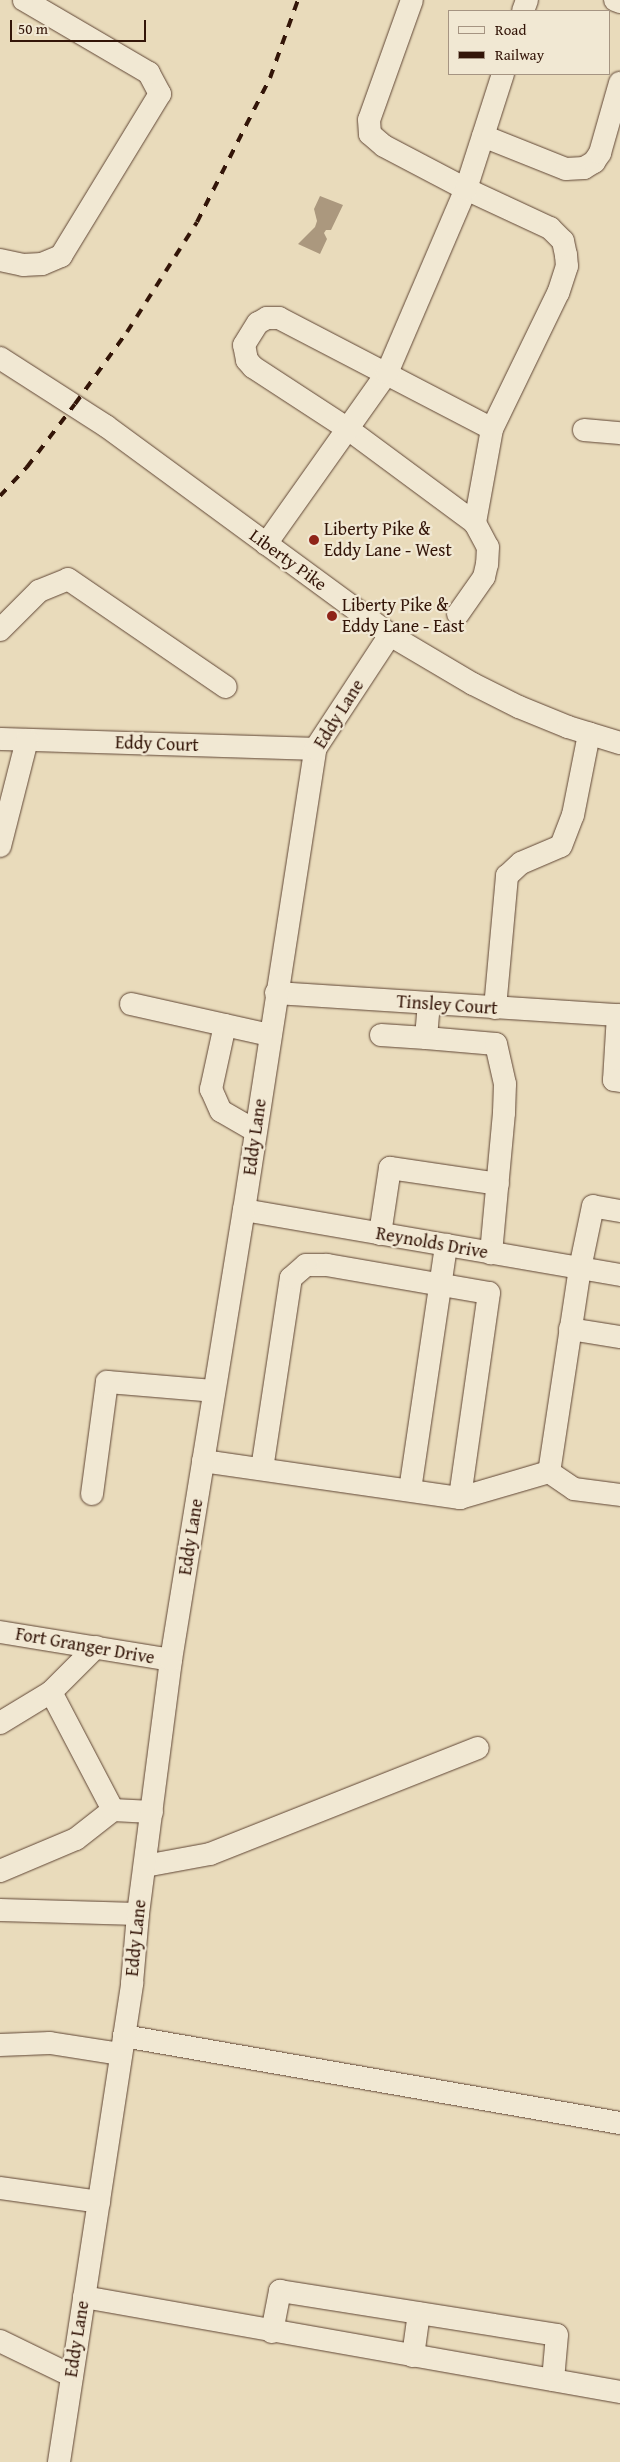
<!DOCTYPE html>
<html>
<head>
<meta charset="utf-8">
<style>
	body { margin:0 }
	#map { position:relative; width:620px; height:2462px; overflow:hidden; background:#e9dbbb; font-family:"Gentium Book Plus",serif }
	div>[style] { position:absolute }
	.water>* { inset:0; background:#ab987e }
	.roads { filter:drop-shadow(0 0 1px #604635) drop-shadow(0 0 1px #604635) }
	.minor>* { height:22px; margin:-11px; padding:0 11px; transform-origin:11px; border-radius:11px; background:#f1e8d3 }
	.rail>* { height:4px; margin-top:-2px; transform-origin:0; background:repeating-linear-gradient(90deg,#331508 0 9px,transparent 0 18px) }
	.dots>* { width:14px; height:14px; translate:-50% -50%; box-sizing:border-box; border:2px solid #f1e8d3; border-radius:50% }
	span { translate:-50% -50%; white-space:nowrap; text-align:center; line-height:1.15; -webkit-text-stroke:4.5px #f1e8d3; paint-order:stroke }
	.poi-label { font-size:18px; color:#331508 }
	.left { translate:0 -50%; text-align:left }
	.street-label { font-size:18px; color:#331508 }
	.legend { position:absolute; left:448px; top:10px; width:162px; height:65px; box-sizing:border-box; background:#f1e8d3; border:1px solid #a59482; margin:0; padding:6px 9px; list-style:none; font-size:15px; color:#331508 }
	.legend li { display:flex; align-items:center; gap:10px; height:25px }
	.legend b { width:25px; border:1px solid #a59482 }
	.scale { position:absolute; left:10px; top:20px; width:136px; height:22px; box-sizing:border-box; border:2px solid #331508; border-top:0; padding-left:6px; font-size:15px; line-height:18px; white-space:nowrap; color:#331508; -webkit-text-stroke:4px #f1e8d3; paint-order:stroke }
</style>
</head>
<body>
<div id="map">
	<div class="water">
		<div style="clip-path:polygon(320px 196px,343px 205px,331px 230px,326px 230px,324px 233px,327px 239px,320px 254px,298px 244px,315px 227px,317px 221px,314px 209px)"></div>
	</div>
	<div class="roads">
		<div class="minor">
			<div style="left:412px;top:0;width:127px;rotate:109.7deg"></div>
			<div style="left:369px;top:120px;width:14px;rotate:86deg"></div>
			<div style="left:370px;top:134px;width:18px;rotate:41deg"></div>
			<div style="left:384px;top:146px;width:93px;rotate:27.7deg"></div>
			<div style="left:466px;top:189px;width:93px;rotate:24.9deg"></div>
			<div style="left:550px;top:228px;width:18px;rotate:45deg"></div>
			<div style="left:563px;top:241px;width:14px;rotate:78deg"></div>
			<div style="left:566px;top:255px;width:11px;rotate:85deg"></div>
			<div style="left:567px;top:266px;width:28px;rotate:108deg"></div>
			<div style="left:558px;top:293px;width:151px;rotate:115.9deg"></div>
			<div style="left:492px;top:429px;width:96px;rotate:100.3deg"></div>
			<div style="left:475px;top:523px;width:27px;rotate:62deg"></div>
			<div style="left:488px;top:547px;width:17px;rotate:93deg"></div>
			<div style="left:487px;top:564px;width:13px;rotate:103deg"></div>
			<div style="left:484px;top:577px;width:45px;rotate:125.1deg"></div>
			<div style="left:615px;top:0;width:5px;rotate:22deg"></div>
			<div style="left:523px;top:11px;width:12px;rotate:-70deg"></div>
			<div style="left:483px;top:136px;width:89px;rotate:21.7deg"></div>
			<div style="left:566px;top:169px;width:18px;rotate:-3deg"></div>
			<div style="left:584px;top:168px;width:12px;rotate:-31deg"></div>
			<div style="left:594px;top:162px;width:11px;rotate:-56deg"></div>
			<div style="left:600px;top:153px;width:73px;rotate:-74.1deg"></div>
			<div style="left:0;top:260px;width:24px;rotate:12deg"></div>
			<div style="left:23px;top:265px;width:19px;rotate:-3deg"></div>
			<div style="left:42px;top:264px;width:21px;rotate:-23deg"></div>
			<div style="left:61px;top:256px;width:190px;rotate:-58.6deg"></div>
			<div style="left:160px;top:94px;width:24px;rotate:-118deg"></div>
			<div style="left:149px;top:73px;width:145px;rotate:-149.7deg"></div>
			<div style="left:0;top:358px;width:126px;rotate:32.7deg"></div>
			<div style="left:106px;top:426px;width:353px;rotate:36.3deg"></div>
			<div style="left:390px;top:635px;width:96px;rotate:30.6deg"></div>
			<div style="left:473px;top:684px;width:51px;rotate:26.6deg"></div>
			<div style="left:519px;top:707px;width:53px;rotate:22.2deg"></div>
			<div style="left:568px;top:727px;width:54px;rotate:17.1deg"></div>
			<div style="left:584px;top:430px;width:36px;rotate:5deg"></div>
			<div style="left:475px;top:523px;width:158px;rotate:-143.5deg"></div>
			<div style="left:348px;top:429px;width:113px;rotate:-146.9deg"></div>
			<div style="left:253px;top:367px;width:9px;rotate:-131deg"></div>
			<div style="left:247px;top:360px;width:15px;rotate:-101deg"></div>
			<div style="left:244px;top:345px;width:26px;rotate:-58deg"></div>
			<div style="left:258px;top:323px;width:10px;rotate:-29deg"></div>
			<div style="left:267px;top:318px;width:12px"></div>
			<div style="left:279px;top:318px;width:240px;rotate:27.5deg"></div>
			<div style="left:266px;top:544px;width:209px;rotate:-54.7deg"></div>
			<div style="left:387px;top:373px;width:200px;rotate:-66.8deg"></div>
			<div style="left:466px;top:189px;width:121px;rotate:-72.2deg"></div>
			<div style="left:0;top:630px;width:55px;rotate:-45deg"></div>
			<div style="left:39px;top:591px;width:31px;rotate:-22deg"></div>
			<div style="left:68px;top:579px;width:191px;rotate:34.4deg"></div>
			<div style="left:0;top:739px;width:315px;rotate:1.8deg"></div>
			<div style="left:0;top:846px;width:109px;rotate:-75.7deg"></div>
			<div style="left:276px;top:993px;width:343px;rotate:3.7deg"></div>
			<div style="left:618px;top:1015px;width:65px;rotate:93.5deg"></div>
			<div style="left:614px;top:1080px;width:6px;rotate:9deg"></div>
			<div style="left:429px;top:1003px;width:35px;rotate:95deg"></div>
			<div style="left:426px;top:1038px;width:70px;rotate:4.9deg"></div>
			<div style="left:496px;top:1044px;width:41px;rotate:77.3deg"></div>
			<div style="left:505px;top:1084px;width:29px;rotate:92deg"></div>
			<div style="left:504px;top:1113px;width:141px;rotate:95.3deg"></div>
			<div style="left:131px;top:1004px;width:142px;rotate:12.6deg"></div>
			<div style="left:495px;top:1008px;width:133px;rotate:-84.8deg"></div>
			<div style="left:507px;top:876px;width:19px;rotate:-43deg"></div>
			<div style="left:521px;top:863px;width:43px;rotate:-23deg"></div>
			<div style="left:561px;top:846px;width:33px;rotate:-69deg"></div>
			<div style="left:573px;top:815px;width:83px;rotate:-78.8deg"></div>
			<div style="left:225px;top:1025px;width:66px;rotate:102.3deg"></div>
			<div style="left:211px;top:1089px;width:24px;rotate:66deg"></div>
			<div style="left:221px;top:1111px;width:39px;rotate:30deg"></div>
			<div style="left:381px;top:1035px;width:45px;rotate:3.8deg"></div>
			<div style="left:244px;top:1210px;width:382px;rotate:9.8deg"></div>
			<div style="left:620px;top:1211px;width:27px;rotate:-170deg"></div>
			<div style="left:593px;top:1206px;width:63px;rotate:101.8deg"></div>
			<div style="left:580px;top:1268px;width:206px;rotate:98.6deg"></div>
			<div style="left:549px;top:1472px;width:30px;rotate:34deg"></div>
			<div style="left:574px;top:1489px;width:46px;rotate:7.4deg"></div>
			<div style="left:380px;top:1234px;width:67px;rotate:-81.4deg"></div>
			<div style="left:390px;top:1168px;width:109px;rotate:8.4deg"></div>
			<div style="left:570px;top:1329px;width:51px;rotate:9.1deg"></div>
			<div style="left:203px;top:1461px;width:260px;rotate:8.2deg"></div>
			<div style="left:460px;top:1498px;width:93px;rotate:-16.3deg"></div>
			<div style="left:262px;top:1469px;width:193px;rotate:-81.4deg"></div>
			<div style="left:291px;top:1278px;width:20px;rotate:-41deg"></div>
			<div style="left:306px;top:1265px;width:21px"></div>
			<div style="left:327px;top:1265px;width:164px;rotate:9.8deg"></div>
			<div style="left:489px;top:1293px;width:207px;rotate:98.1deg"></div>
			<div style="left:410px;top:1490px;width:248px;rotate:-81.6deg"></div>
			<div style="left:92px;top:1494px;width:113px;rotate:-82.4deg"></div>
			<div style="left:107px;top:1382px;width:107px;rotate:4.8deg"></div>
			<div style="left:0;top:1632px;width:173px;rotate:9.3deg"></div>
			<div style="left:96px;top:1647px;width:64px;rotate:135deg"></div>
			<div style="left:51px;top:1692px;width:133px;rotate:62.3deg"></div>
			<div style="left:0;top:1723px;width:60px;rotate:-31.3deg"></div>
			<div style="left:145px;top:1866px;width:66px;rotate:-10.5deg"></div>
			<div style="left:210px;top:1854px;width:288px;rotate:-21.6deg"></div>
			<div style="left:0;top:1871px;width:82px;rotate:-22.8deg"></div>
			<div style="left:76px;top:1839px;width:47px;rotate:-38.1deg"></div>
			<div style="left:113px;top:1810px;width:39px;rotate:3deg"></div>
			<div style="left:0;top:1910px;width:138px;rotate:1.7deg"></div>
			<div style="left:124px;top:2036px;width:504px;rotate:9.95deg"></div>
			<div style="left:0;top:2045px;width:50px;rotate:-2.3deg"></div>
			<div style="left:50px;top:2043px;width:72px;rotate:8.8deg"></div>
			<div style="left:0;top:2188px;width:100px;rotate:8deg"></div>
			<div style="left:84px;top:2297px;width:544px;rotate:10.05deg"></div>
			<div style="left:272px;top:2332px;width:42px;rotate:-79deg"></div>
			<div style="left:280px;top:2291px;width:280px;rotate:9deg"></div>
			<div style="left:557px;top:2335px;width:45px;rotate:95.1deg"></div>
			<div style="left:0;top:2341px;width:80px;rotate:25.9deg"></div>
			<div style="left:413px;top:2356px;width:43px;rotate:-82.1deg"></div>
			<div style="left:59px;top:2462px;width:485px;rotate:-81.3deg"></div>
			<div style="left:132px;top:1983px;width:69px;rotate:-85deg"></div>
			<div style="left:138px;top:1914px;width:256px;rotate:-82.6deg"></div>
			<div style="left:171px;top:1660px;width:456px;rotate:-80.8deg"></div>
			<div style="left:244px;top:1210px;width:466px;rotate:-81.2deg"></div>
			<div style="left:315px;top:749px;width:136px;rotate:-56.7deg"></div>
		</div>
	</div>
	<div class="rail">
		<div style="left:0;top:496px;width:40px;rotate:-47deg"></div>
		<div style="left:27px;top:467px;width:79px;rotate:-52.7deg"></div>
		<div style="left:75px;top:404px;width:89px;rotate:-54.2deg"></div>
		<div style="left:127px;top:332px;width:130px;rotate:-57.5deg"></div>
		<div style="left:197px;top:222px;width:161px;rotate:-63.1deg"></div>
		<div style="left:270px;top:78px;width:83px;rotate:-70.3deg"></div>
	</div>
	<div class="dots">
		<div style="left:314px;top:540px;background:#8f2418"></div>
		<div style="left:332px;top:616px;background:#8f2418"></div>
	</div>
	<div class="poi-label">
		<span class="left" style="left:324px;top:540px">Liberty Pike &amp;<br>Eddy Lane - West</span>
		<span class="left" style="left:342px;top:616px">Liberty Pike &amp;<br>Eddy Lane - East</span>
	</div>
	<div class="street-label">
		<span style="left:288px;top:560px;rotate:36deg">Liberty Pike</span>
		<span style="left:339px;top:714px;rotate:-58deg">Eddy Lane</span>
		<span style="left:157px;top:744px;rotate:2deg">Eddy Court</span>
		<span style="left:447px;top:1005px;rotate:4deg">Tinsley Court</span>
		<span style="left:255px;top:1137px;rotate:-82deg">Eddy Lane</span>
		<span style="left:432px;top:1243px;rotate:10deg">Reynolds Drive</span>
		<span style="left:191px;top:1537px;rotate:-81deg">Eddy Lane</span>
		<span style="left:85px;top:1646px;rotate:10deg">Fort Granger Drive</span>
		<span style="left:136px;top:1938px;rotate:-84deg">Eddy Lane</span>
		<span style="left:77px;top:2339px;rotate:-81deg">Eddy Lane</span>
	</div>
	<ul class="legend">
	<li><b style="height:6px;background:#f1e8d3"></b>Road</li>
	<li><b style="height:6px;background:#331508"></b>Railway</li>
	</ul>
	<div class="scale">50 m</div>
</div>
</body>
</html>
